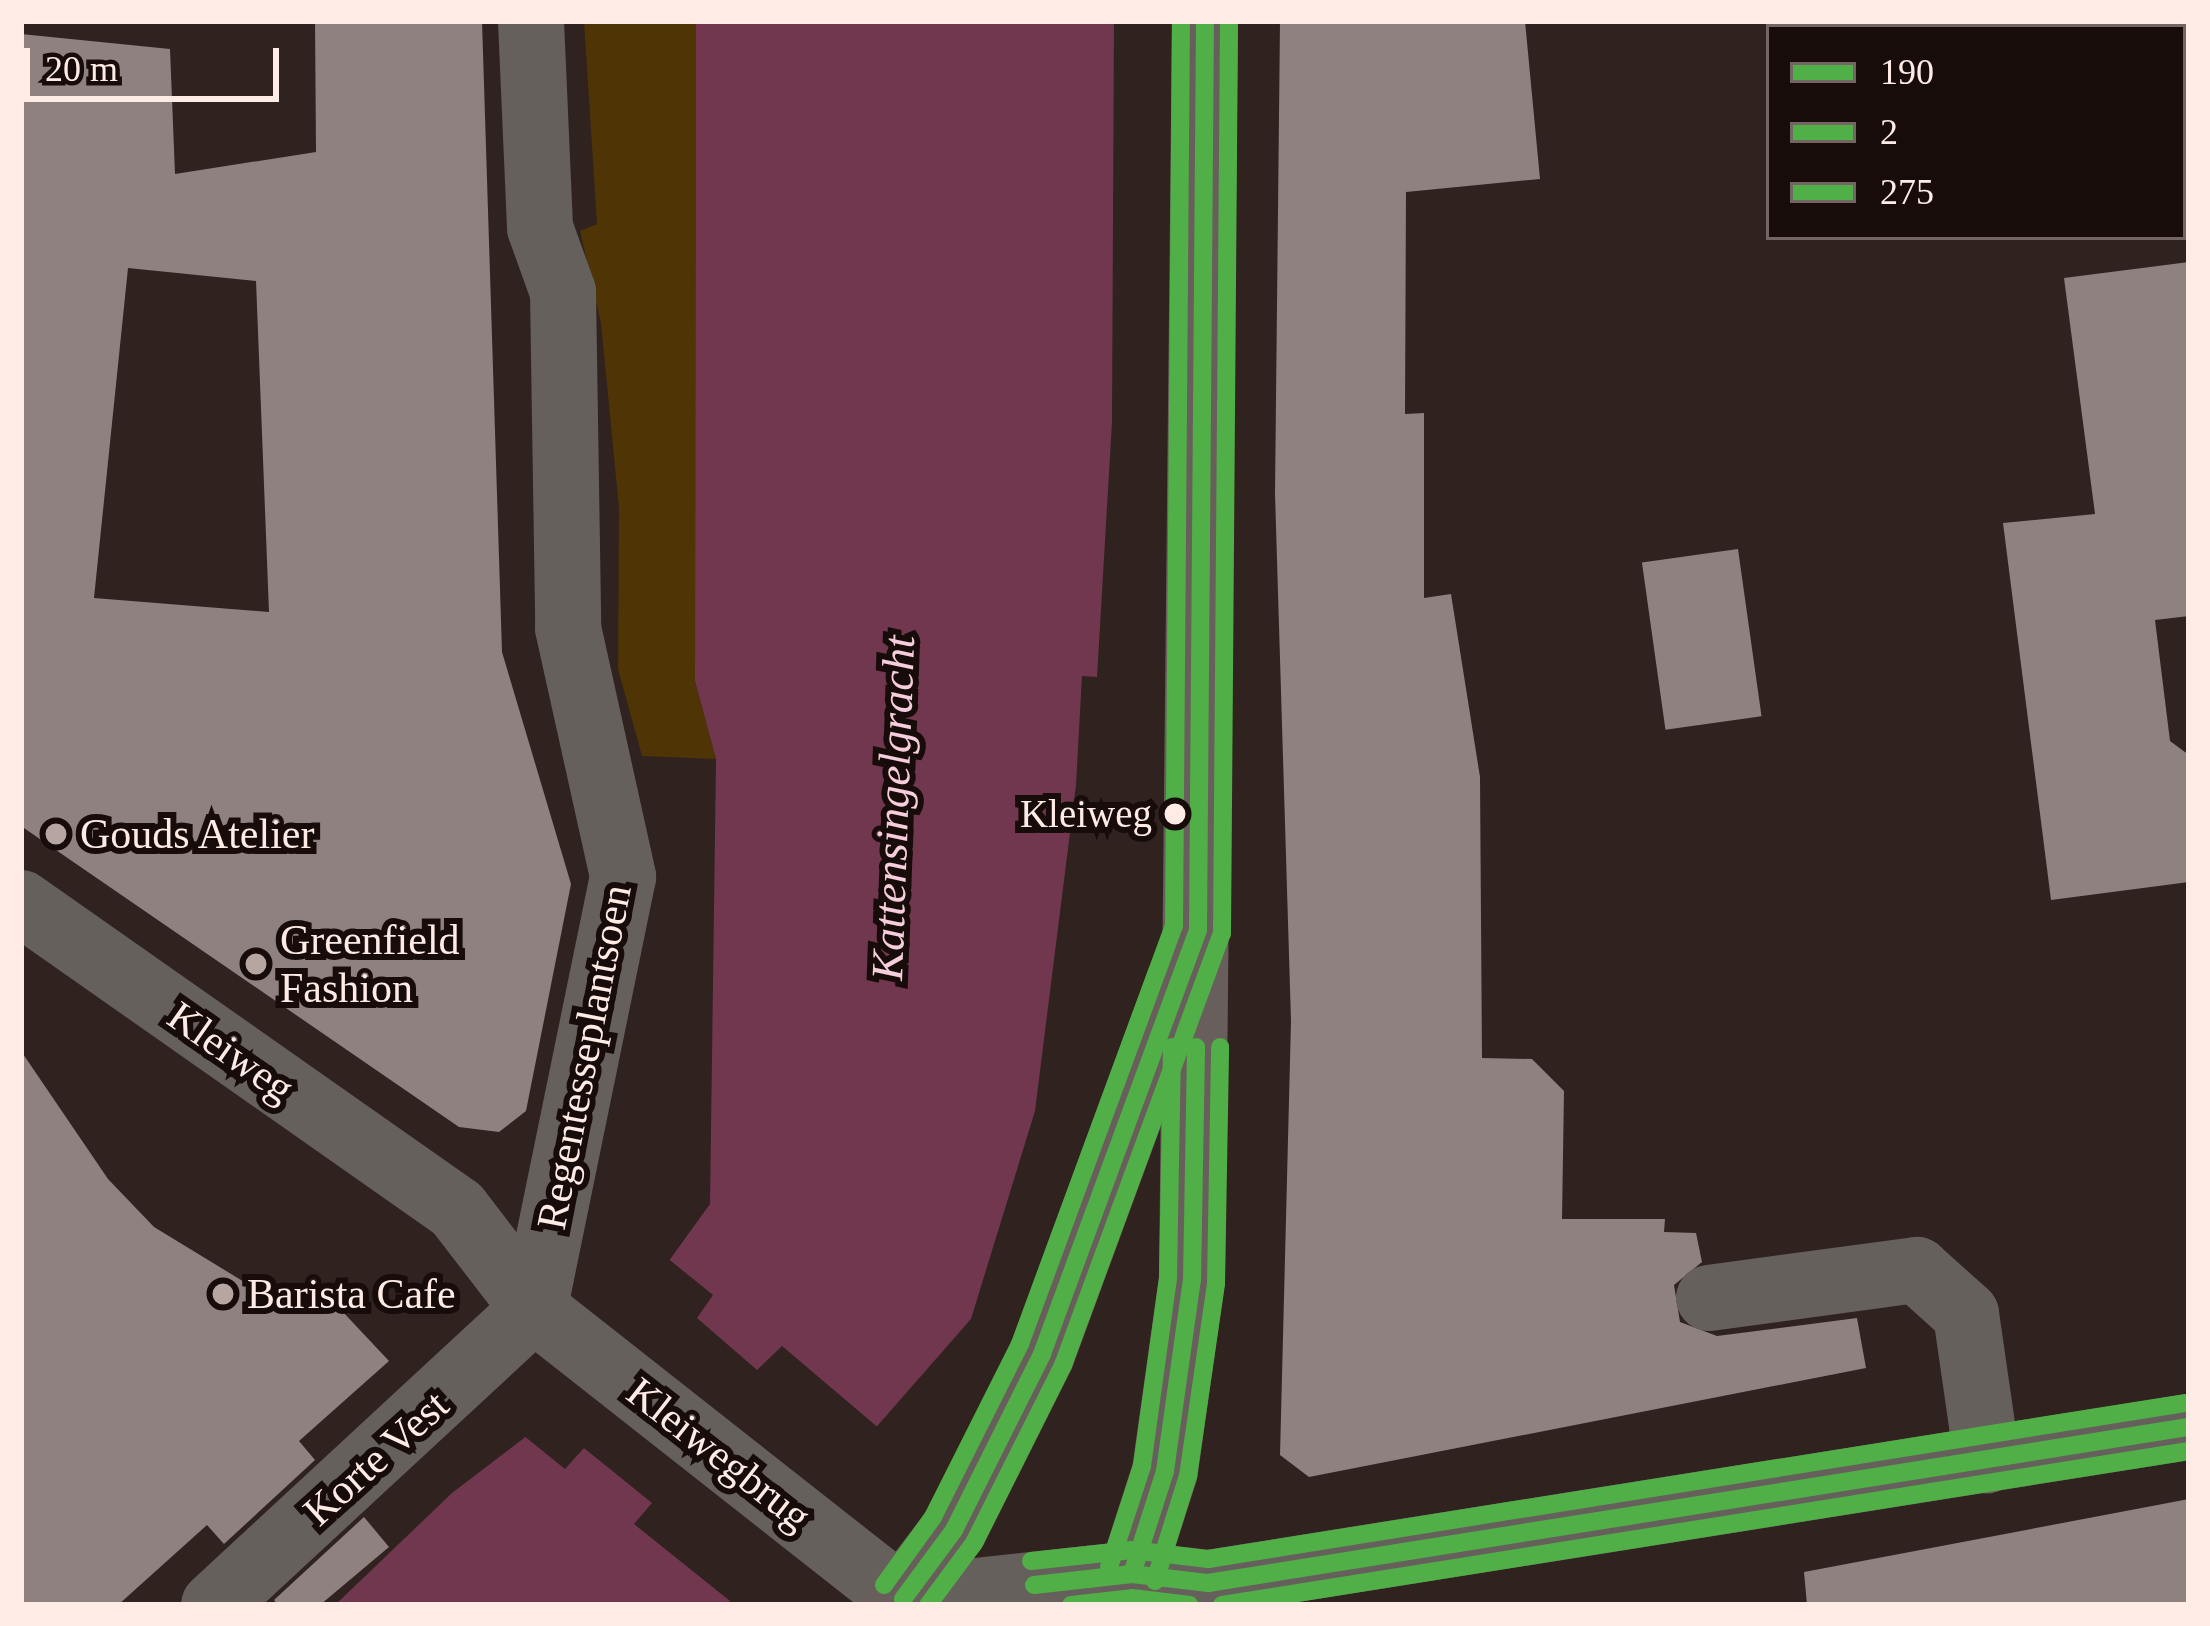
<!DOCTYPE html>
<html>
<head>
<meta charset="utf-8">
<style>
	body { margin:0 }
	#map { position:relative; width:2210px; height:1626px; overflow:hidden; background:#30221f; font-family:"Times New Roman",serif }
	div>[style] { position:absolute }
	.green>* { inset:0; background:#4f3406 }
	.water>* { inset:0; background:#70374f }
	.pier>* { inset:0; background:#30221f }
	.building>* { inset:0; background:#8f8180; transform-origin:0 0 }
	.minor>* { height:66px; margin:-33px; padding:0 33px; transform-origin:33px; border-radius:33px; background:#66605d }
	.major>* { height:66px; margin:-33px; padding:0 33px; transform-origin:33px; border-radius:33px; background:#685f5c }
	.bus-1>* { height:18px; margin:-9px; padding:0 9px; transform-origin:9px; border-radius:9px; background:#50af46 }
	.bus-2>* { height:18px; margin:-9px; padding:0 9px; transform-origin:9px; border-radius:9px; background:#50af46 }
	.bus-3>* { height:18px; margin:-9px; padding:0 9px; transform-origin:9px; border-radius:9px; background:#50af46 }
	.dots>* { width:33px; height:33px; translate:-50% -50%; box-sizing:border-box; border:6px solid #170c09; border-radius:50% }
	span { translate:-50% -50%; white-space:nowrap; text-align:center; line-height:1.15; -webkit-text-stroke:12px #170c09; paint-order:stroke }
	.bus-label { font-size:39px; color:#feebe6 }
	.right { translate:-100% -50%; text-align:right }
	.poi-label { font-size:42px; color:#feebe6 }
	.left { translate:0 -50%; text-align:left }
	.street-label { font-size:42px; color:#feebe6 }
	.water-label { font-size:45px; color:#f5cddc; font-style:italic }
	.frame { position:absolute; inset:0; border:24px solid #feebe6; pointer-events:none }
	.legend { position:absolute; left:1766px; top:24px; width:420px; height:216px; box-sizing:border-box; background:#170c09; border:3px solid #736561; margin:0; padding:15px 21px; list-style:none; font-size:36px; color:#feebe6 }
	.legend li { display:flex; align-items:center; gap:24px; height:60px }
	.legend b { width:60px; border:3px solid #736561 }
	.scale { position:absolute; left:24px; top:48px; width:255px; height:54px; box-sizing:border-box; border:6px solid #feebe6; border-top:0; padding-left:15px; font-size:36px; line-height:42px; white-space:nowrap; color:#feebe6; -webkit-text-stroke:9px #170c09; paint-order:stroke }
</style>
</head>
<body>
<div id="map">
	<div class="green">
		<div style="clip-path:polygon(584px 21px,696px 21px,695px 681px,716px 759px,642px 756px,618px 669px,619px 508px,601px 323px,580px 231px,597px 224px)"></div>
	</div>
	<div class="water">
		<div style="clip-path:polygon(696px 21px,1114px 21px,1112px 422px,1097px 677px,1082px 676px,1076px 785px,1035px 1111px,971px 1319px,829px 1481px,784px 1473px,729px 1535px,736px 1593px,727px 1605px,335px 1605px,452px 1493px,561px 1410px,710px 1204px,716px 759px,695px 681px)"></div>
	</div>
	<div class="pier">
		<div style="clip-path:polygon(666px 1257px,713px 1295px,697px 1318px,757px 1370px,782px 1346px,881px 1430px,832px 1486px,786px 1479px,735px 1537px,742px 1592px,735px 1605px,634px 1524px,652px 1503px,584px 1448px,565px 1469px,518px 1431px,556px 1406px)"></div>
	</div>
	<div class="building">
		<div style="clip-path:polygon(evenodd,315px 21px,482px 21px,502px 652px,571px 884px,526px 1111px,499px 1132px,459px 1127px,21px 826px,21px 34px,170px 49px,175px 174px,316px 152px,315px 21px,128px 268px,256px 281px,269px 612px,94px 598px,128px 268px)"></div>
		<div style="clip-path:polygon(1280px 21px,1525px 21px,1540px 179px,1406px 192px,1405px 414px,1424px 413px,1424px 598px,1451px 594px,1480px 777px,1482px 1058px,1532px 1059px,1564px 1091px,1562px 1219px,1665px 1219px,1664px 1232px,1696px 1233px,1702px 1262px,1674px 1285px,1680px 1322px,1717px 1336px,1857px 1318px,1866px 1368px,1309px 1477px,1280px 1455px,1291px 1021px,1275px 494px)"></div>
		<div style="clip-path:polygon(2189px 262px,2189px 616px,2155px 620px,2170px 741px,2189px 755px,2189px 882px,2051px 900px,2003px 523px,2095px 514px,2064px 278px)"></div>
		<div style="left:1738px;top:549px;width:169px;height:97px;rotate:82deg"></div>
		<div style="clip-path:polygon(21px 1051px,108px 1179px,154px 1227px,264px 1294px,342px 1311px,389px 1361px,299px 1441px,315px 1460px,224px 1544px,207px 1525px,118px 1605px,21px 1605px)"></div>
		<div style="clip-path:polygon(2189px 1499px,2189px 1605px,1807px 1605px,1804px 1572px)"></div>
		<div style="clip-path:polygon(364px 1517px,389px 1547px,320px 1605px,278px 1605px,274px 1600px)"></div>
	</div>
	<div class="minor">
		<div style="left:531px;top:21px;width:207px;rotate:87.5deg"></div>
		<div style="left:540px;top:228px;width:68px;rotate:70.2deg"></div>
		<div style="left:563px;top:292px;width:336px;rotate:89.1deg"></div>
		<div style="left:568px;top:628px;width:255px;rotate:77.5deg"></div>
		<div style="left:623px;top:877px;width:441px;rotate:101.6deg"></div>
		<div style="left:21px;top:903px;width:533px;rotate:35.06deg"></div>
		<div style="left:457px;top:1209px;width:126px;rotate:52.4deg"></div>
		<div style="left:534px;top:1309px;width:469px;rotate:38.2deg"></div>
		<div style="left:903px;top:1599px;width:230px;rotate:-6.2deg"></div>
		<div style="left:1132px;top:1574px;width:77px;rotate:6.8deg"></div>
		<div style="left:1208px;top:1583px;width:993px;rotate:-9.04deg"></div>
		<div style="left:1709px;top:1298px;width:210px;rotate:-7.7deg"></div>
		<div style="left:1917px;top:1270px;width:66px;rotate:41.9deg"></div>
		<div style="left:1966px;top:1314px;width:148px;rotate:81.8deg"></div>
		<div style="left:214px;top:1605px;width:436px;rotate:-42.8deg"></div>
	</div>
	<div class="major">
		<div style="left:896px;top:1605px;width:95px;rotate:-52.3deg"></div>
		<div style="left:954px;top:1530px;width:197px;rotate:-63.4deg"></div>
		<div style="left:1042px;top:1354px;width:400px;rotate:-69.8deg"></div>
		<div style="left:1133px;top:1605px;width:31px;rotate:-92deg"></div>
		<div style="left:1132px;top:1574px;width:108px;rotate:-72.2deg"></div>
		<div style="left:1165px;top:1471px;width:193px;rotate:-82deg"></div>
		<div style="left:1192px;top:1280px;width:1259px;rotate:-89.41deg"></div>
	</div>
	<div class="bus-1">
		<div style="left:1132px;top:1574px;width:108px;rotate:-72.2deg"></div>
		<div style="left:1165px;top:1471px;width:193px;rotate:-82deg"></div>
		<div style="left:1192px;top:1280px;width:233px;rotate:-89deg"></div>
		<div style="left:1034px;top:1585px;width:99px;rotate:-6.4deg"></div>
		<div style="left:1132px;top:1574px;width:77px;rotate:6.8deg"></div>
		<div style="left:1208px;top:1583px;width:993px;rotate:-9.04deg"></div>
		<div style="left:903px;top:1599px;width:86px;rotate:-53.5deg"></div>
		<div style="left:954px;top:1530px;width:197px;rotate:-63.4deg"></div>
		<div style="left:1042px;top:1354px;width:452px;rotate:-69.8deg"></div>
		<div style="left:1198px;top:930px;width:909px;rotate:-89.56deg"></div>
	</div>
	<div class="bus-2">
		<div style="left:1155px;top:1581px;width:110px;rotate:-72.6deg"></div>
		<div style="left:1188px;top:1476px;width:195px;rotate:-81.7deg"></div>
		<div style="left:1216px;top:1283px;width:236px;rotate:-89deg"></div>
		<div style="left:928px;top:1605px;width:77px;rotate:-53.4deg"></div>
		<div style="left:974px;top:1543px;width:199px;rotate:-63.4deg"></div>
		<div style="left:1063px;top:1365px;width:459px;rotate:-69.8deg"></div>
		<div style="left:1222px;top:934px;width:913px;rotate:-89.56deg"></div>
		<div style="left:1071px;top:1605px;width:61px;rotate:-6.5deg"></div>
		<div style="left:1132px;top:1598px;width:58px;rotate:6.9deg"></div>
		<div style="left:1222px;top:1605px;width:979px;rotate:-9.05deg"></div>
	</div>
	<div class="bus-3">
		<div style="left:1031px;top:1561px;width:102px;rotate:-6.2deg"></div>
		<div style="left:1132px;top:1550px;width:77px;rotate:6.8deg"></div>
		<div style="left:1208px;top:1559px;width:989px;rotate:-9.07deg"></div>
		<div style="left:1109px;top:1567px;width:106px;rotate:-71.9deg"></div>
		<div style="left:1142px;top:1466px;width:190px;rotate:-82.1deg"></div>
		<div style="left:1168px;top:1278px;width:231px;rotate:-89deg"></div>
		<div style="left:884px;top:1585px;width:84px;rotate:-54.2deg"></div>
		<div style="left:933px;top:1517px;width:194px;rotate:-63.3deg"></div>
		<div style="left:1020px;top:1344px;width:445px;rotate:-69.8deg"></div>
		<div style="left:1174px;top:926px;width:905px;rotate:-89.56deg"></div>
	</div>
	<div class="dots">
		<div style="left:1175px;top:814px;background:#feebe6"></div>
		<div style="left:56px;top:834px;background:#b6a5a0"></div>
		<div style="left:256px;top:964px;background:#b6a5a0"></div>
		<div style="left:223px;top:1294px;background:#b6a5a0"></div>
	</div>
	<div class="bus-label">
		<span class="right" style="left:1152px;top:814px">Kleiweg</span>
	</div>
	<div class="poi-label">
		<span class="left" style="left:80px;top:834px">Gouds Atelier</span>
		<span class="left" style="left:280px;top:964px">Greenfield<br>Fashion</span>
		<span class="left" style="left:247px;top:1294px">Barista Cafe</span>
	</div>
	<div class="street-label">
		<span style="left:231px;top:1052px;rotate:35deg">Kleiweg</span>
		<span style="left:584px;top:1057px;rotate:-79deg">Regentesseplantsoen</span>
		<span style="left:719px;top:1454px;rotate:38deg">Kleiwegbrug</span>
		<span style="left:376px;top:1458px;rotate:-42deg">Korte Vest</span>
	</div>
	<div class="water-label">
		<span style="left:894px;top:808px;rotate:-88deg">Kattensingelgracht</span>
	</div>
	<div class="frame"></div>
	<ul class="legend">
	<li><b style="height:15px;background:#50af46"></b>190</li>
	<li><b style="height:15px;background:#50af46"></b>2</li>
	<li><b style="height:15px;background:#50af46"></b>275</li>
	</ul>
	<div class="scale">20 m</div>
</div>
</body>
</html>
